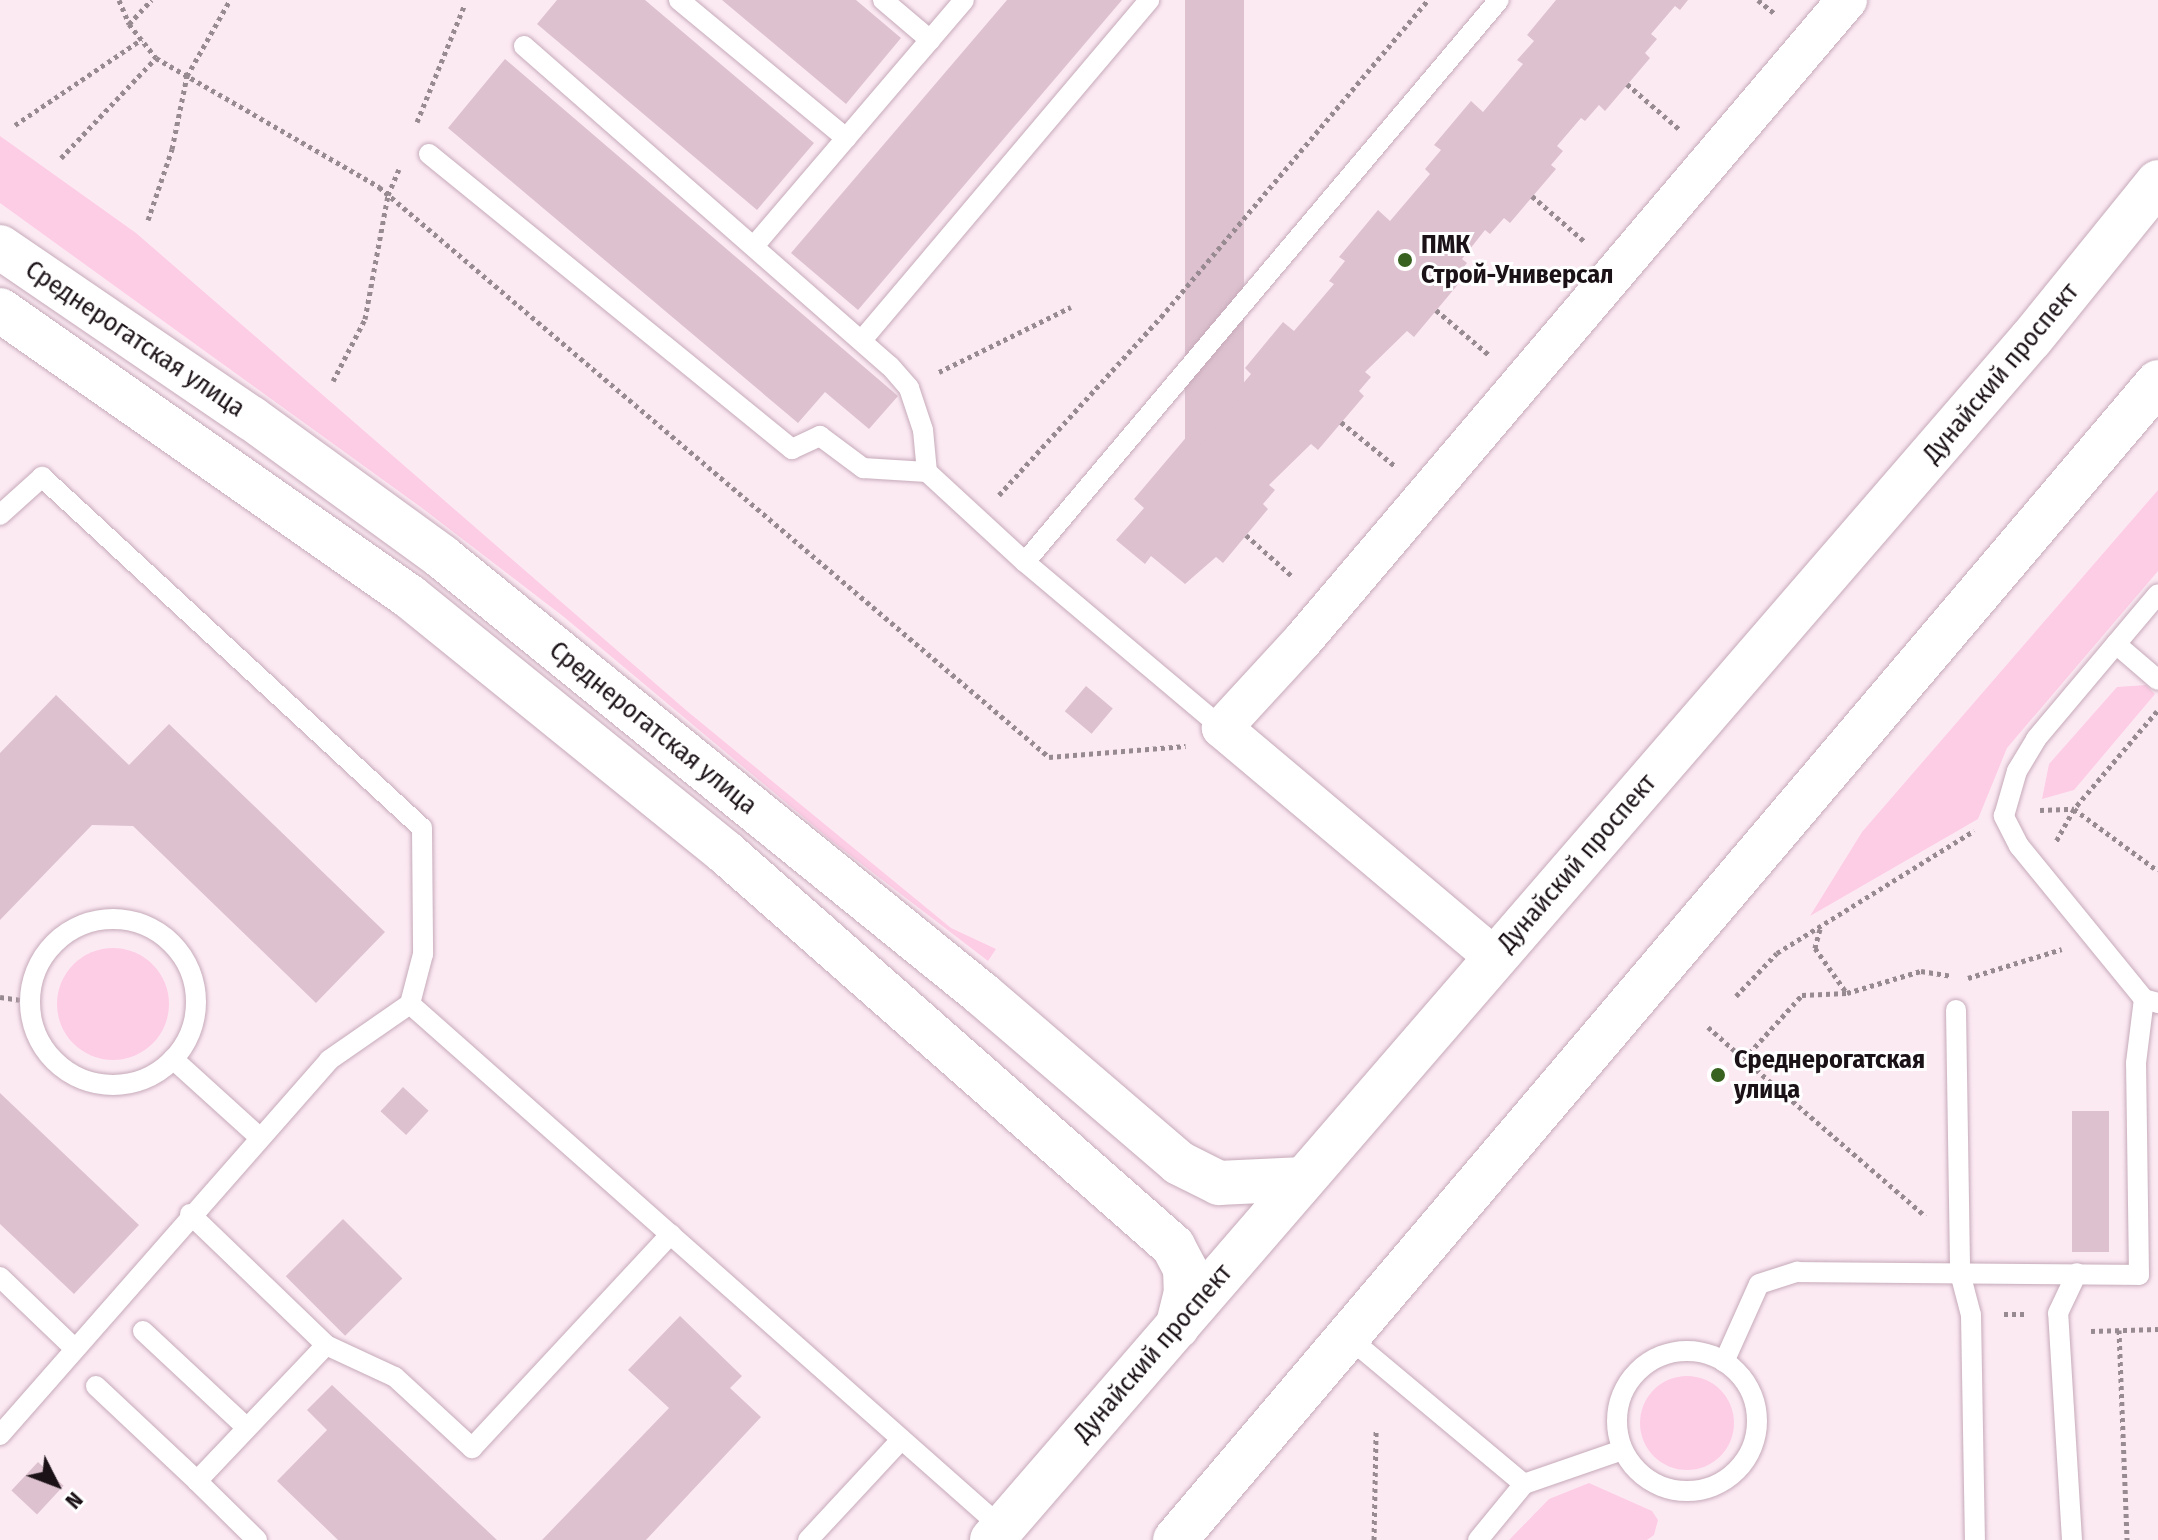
<!DOCTYPE html>
<html>
<head>
<meta charset="utf-8">
<style>
	body { margin:0 }
	#map { position:relative; width:2158px; height:1540px; overflow:hidden; background:#fceaf3; font-family:"Fira Sans Condensed",sans-serif }
	div>[style] { position:absolute }
	.green>* { inset:0; background:#fdcde6 }
	.round { border-radius:50% }
	.building>* { inset:0; background:#ddc1cf; transform-origin:0 0 }
	.path>* { height:5px; margin-top:-2.5px; transform-origin:0; background:repeating-linear-gradient(90deg,#988a91 0 4px,transparent 0 8px) }
	.roads { filter:drop-shadow(0 0 2px #c6aab9) drop-shadow(0 0 2px #c6aab9) }
	.service>* { height:20px; margin:-10px; padding:0 10px; transform-origin:10px; border-radius:10px; background:#fff }
	.service>.ring { margin:-10px; padding:0; box-sizing:content-box; background:none; border:20px solid #fff; border-radius:50% }
	.minor>* { height:40px; margin:-20px; padding:0 20px; transform-origin:20px; border-radius:20px; background:#fff }
	.tertiary>* { height:44px; margin:-22px; padding:0 22px; transform-origin:22px; border-radius:22px; background:#fff }
	.secondary>* { height:44px; margin:-22px; padding:0 22px; transform-origin:22px; border-radius:22px; background:#fff }
	.dots>* { width:22px; height:22px; translate:-50% -50%; box-sizing:border-box; border:4px solid #fff; border-radius:50% }
	span { translate:-50% -50%; white-space:nowrap; text-align:center; line-height:1.15; -webkit-text-stroke:6px #fff; paint-order:stroke }
	.poi-label { font-size:26px; color:#1b1217; font-weight:700 }
	.left { translate:0 -50%; text-align:left }
	.street-label { font-size:26px; color:#1b1217 }
	.north { position:absolute; left:16px; top:1444px; width:80px; height:80px; -webkit-text-stroke:6px #fff; paint-order:stroke; rotate:132deg; font-size:22px; font-weight:700; line-height:32px; text-align:center; color:#1b1217 }
	.north::after { content:''; display:block; margin:auto; width:28px; height:36px; background:#1b1217; clip-path:polygon(50% 0,100% 100%,50% 72%,0 100%) }
</style>
</head>
<body>
<div id="map">
	<div class="green">
		<div style="clip-path:polygon(0 136px,136px 233px,687px 711px,951px 928px,996px 949px,988px 961px,833px 842px,564px 617px,422px 508px,0 203px)"></div>
		<div style="clip-path:polygon(2158px 490px,2158px 571px,2007px 748px,1978px 819px,1810px 916px,1862px 832px)"></div>
		<div style="clip-path:polygon(2146px 685px,2155px 694px,2074px 790px,2042px 799px,2049px 764px,2117px 687px)"></div>
		<div class="round" style="left:57px;top:948px;width:112px;height:112px"></div>
		<div class="round" style="left:1640px;top:1376px;width:94px;height:94px"></div>
		<div style="clip-path:polygon(1589px 1483px,1652px 1511px,1658px 1520px,1654px 1535px,1647px 1540px,1509px 1540px,1549px 1499px)"></div>
	</div>
	<div class="building">
		<div style="clip-path:polygon(557px 0,645px 0,814px 143px,757px 210px,537px 24px)"></div>
		<div style="clip-path:polygon(722px 0,856px 0,901px 38px,846px 104px)"></div>
		<div style="clip-path:polygon(1007px 0,1122px 0,858px 310px,791px 253px)"></div>
		<div style="left:1185px;top:0;width:59px;height:449px"></div>
		<div style="clip-path:polygon(1556px 0,1688px 0,1680px 10px,1675px 6px,1651px 34px,1657px 39px,1645px 53px,1650px 58px,1605px 111px,1599px 105px,1585px 121px,1581px 118px,1557px 146px,1563px 151px,1551px 165px,1556px 169px,1510px 223px,1504px 218px,1490px 234px,1485px 230px,1462px 259px,1467px 263px,1455px 278px,1460px 282px,1414px 337px,1407px 331px,1365px 372px,1371px 377px,1359px 391px,1364px 396px,1318px 450px,1311px 444px,1269px 485px,1275px 490px,1263px 504px,1268px 509px,1223px 563px,1216px 557px,1185px 584px,1151px 556px,1145px 564px,1116px 540px,1144px 508px,1134px 499px,1189px 434px,1201px 444px,1241px 397px,1235px 393px,1251px 374px,1245px 368px,1283px 322px,1294px 331px,1334px 284px,1329px 281px,1345px 261px,1339px 257px,1378px 210px,1390px 221px,1430px 174px,1425px 169px,1441px 150px,1434px 145px,1471px 101px,1483px 112px,1523px 64px,1517px 60px,1534px 41px,1527px 35px)"></div>
		<div style="clip-path:polygon(505px 59px,898px 396px,869px 429px,825px 392px,798px 423px,448px 128px)"></div>
		<div style="left:1086px;top:686px;width:35px;height:33px;rotate:40deg"></div>
		<div style="clip-path:polygon(56px 695px,129px 765px,169px 724px,385px 932px,316px 1003px,133px 826px,92px 825px,0 920px,0 753px)"></div>
		<div style="left:403px;top:1087px;width:35px;height:33px;rotate:43deg"></div>
		<div style="clip-path:polygon(0 1093px,139px 1225px,74px 1294px,0 1224px)"></div>
		<div style="left:2072px;top:1111px;width:37px;height:141px"></div>
		<div style="left:343px;top:1219px;width:84px;height:81px;rotate:45deg"></div>
		<div style="clip-path:polygon(680px 1316px,742px 1376px,730px 1388px,761px 1417px,646px 1540px,542px 1540px,669px 1408px,628px 1370px)"></div>
		<div style="clip-path:polygon(332px 1385px,497px 1540px,338px 1540px,277px 1481px,327px 1430px,307px 1410px)"></div>
		<div style="left:38px;top:1462px;width:35px;height:39px;rotate:43deg"></div>
	</div>
	<div class="path">
		<div style="left:119px;top:0;width:26px;rotate:67deg"></div>
		<div style="left:129px;top:24px;width:43px;rotate:51.5deg"></div>
		<div style="left:156px;top:58px;width:258px;rotate:30deg"></div>
		<div style="left:379px;top:187px;width:880px;rotate:40.39deg"></div>
		<div style="left:1049px;top:757px;width:137px;rotate:-4.6deg"></div>
		<div style="left:1758px;top:0;width:22px;rotate:39deg"></div>
		<div style="left:129px;top:24px;width:33px;rotate:-47deg"></div>
		<div style="left:1627px;top:84px;width:69px;rotate:40.9deg"></div>
		<div style="left:417px;top:122px;width:127px;rotate:-67.9deg"></div>
		<div style="left:15px;top:125px;width:153px;rotate:-34.1deg"></div>
		<div style="left:61px;top:158px;width:138px;rotate:-46.5deg"></div>
		<div style="left:1532px;top:196px;width:69px;rotate:40.9deg"></div>
		<div style="left:148px;top:220px;width:75px;rotate:-71.3deg"></div>
		<div style="left:172px;top:149px;width:75px;rotate:-78.4deg"></div>
		<div style="left:187px;top:76px;width:87px;rotate:-60.5deg"></div>
		<div style="left:1436px;top:310px;width:70px;rotate:40.3deg"></div>
		<div style="left:939px;top:372px;width:147px;rotate:-26.2deg"></div>
		<div style="left:333px;top:381px;width:70px;rotate:-62.7deg"></div>
		<div style="left:365px;top:319px;width:126px;rotate:-79.5deg"></div>
		<div style="left:388px;top:195px;width:28px;rotate:-67deg"></div>
		<div style="left:1341px;top:422px;width:70px;rotate:39.2deg"></div>
		<div style="left:999px;top:495px;width:241px;rotate:-47.7deg"></div>
		<div style="left:1161px;top:317px;width:414px;rotate:-49.9deg"></div>
		<div style="left:1246px;top:535px;width:63px;rotate:41.8deg"></div>
		<div style="left:2157px;top:711px;width:128px;rotate:130.3deg"></div>
		<div style="left:2074px;top:809px;width:104px;rotate:36.4deg"></div>
		<div style="left:2040px;top:810px;width:34px;rotate:-2deg"></div>
		<div style="left:2074px;top:809px;width:37px;rotate:119deg"></div>
		<div style="left:1820px;top:929px;width:20px;rotate:105deg"></div>
		<div style="left:1815px;top:948px;width:54px;rotate:54.8deg"></div>
		<div style="left:1968px;top:978px;width:98px;rotate:-17.1deg"></div>
		<div style="left:1736px;top:996px;width:59px;rotate:-46.4deg"></div>
		<div style="left:1777px;top:953px;width:232px;rotate:-31.8deg"></div>
		<div style="left:0;top:997px;width:30px;rotate:8deg"></div>
		<div style="left:1708px;top:1027px;width:48px;rotate:41.6deg"></div>
		<div style="left:1744px;top:1059px;width:86px;rotate:-47.8deg"></div>
		<div style="left:1802px;top:995px;width:45px;rotate:-2.5deg"></div>
		<div style="left:1847px;top:993px;width:77px;rotate:-16.6deg"></div>
		<div style="left:1921px;top:971px;width:30px;rotate:9deg"></div>
		<div style="left:1744px;top:1059px;width:240px;rotate:40.9deg"></div>
		<div style="left:2004px;top:1314px;width:22px"></div>
		<div style="left:2119px;top:1330px;width:210px;rotate:87.8deg"></div>
		<div style="left:2091px;top:1331px;width:67px;rotate:-1.7deg"></div>
		<div style="left:1374px;top:1540px;width:109px;rotate:-88.9deg"></div>
	</div>
	<div class="roads">
		<div class="service">
			<div style="left:679px;top:0;width:217px;rotate:39.6deg"></div>
			<div style="left:883px;top:0;width:62px;rotate:40.4deg"></div>
			<div style="left:524px;top:46px;width:486px;rotate:41.2deg"></div>
			<div style="left:890px;top:366px;width:29px;rotate:49deg"></div>
			<div style="left:909px;top:388px;width:44px;rotate:71.6deg"></div>
			<div style="left:923px;top:430px;width:42px;rotate:84.6deg"></div>
			<div style="left:429px;top:154px;width:468px;rotate:39.1deg"></div>
			<div style="left:792px;top:449px;width:31px;rotate:-25deg"></div>
			<div style="left:820px;top:436px;width:54px;rotate:36.7deg"></div>
			<div style="left:863px;top:468px;width:64px;rotate:3.6deg"></div>
			<div style="left:927px;top:472px;width:133px;rotate:42.6deg"></div>
			<div style="left:1025px;top:562px;width:258px;rotate:40.1deg"></div>
			<div style="left:754px;top:246px;width:323px;rotate:-49.5deg"></div>
			<div style="left:862px;top:340px;width:445px;rotate:-49.8deg"></div>
			<div style="left:0;top:515px;width:57px;rotate:-42.1deg"></div>
			<div style="left:42px;top:477px;width:517px;rotate:42.73deg"></div>
			<div style="left:422px;top:828px;width:126px;rotate:89.5deg"></div>
			<div style="left:423px;top:954px;width:52px;rotate:104.6deg"></div>
			<div style="left:1025px;top:562px;width:735px;rotate:-49.86deg"></div>
			<div style="left:2116px;top:644px;width:55px;rotate:40.6deg"></div>
			<div class="ring" style="left:30px;top:919px;width:146px;height:146px"></div>
			<div style="left:2144px;top:999px;width:198px;rotate:-129.2deg"></div>
			<div style="left:2019px;top:846px;width:34px;rotate:-117deg"></div>
			<div style="left:2004px;top:816px;width:47px;rotate:-73.9deg"></div>
			<div style="left:2017px;top:771px;width:37px;rotate:-59deg"></div>
			<div style="left:2036px;top:739px;width:189px;rotate:-49.9deg"></div>
			<div style="left:1956px;top:1010px;width:263px;rotate:89.1deg"></div>
			<div style="left:1960px;top:1273px;width:43px;rotate:75.3deg"></div>
			<div style="left:1971px;top:1315px;width:225px;rotate:89deg"></div>
			<div style="left:173px;top:1059px;width:115px;rotate:42.2deg"></div>
			<div style="left:190px;top:1214px;width:189px;rotate:43.9deg"></div>
			<div style="left:0;top:1277px;width:103px;rotate:43.8deg"></div>
			<div style="left:143px;top:1331px;width:141px;rotate:43deg"></div>
			<div style="left:1348px;top:1337px;width:229px;rotate:39.9deg"></div>
			<div class="ring" style="left:1617px;top:1351px;width:120px;height:120px"></div>
			<div style="left:1724px;top:1362px;width:85px;rotate:-65.8deg"></div>
			<div style="left:1759px;top:1284px;width:40px;rotate:-18deg"></div>
			<div style="left:1797px;top:1272px;width:342px;rotate:0.5deg"></div>
			<div style="left:2139px;top:1275px;width:212px;rotate:-90.8deg"></div>
			<div style="left:2136px;top:1063px;width:64px;rotate:-82.9deg"></div>
			<div style="left:2144px;top:999px;width:15px;rotate:16deg"></div>
			<div style="left:96px;top:1386px;width:139px;rotate:43.2deg"></div>
			<div style="left:0;top:1435px;width:499px;rotate:-48.7deg"></div>
			<div style="left:329px;top:1060px;width:98px;rotate:-34.7deg"></div>
			<div style="left:410px;top:1004px;width:791px;rotate:41.51deg"></div>
			<div style="left:257px;top:1540px;width:84px;rotate:-135.5deg"></div>
			<div style="left:197px;top:1481px;width:187px;rotate:-46.5deg"></div>
			<div style="left:326px;top:1345px;width:76px;rotate:24.9deg"></div>
			<div style="left:395px;top:1377px;width:105px;rotate:42.7deg"></div>
			<div style="left:472px;top:1448px;width:292px;rotate:-47.1deg"></div>
			<div style="left:808px;top:1540px;width:137px;rotate:-47.1deg"></div>
			<div style="left:1478px;top:1540px;width:72px;rotate:-50.6deg"></div>
			<div style="left:1524px;top:1484px;width:104px;rotate:-19.1deg"></div>
			<div style="left:2072px;top:1540px;width:227px;rotate:-93.5deg"></div>
			<div style="left:2058px;top:1313px;width:44px;rotate:-64.6deg"></div>
		</div>
		<div class="minor">
			<div style="left:1494px;top:957px;width:356px;rotate:-139.9deg"></div>
			<div style="left:1222px;top:728px;width:120px;rotate:-47.4deg"></div>
			<div style="left:1303px;top:640px;width:840px;rotate:-49.64deg"></div>
		</div>
		<div class="tertiary">
			<div style="left:0;top:247px;width:304px;rotate:34.3deg"></div>
			<div style="left:251px;top:418px;width:236px;rotate:36deg"></div>
			<div style="left:442px;top:557px;width:695px;rotate:38.98deg"></div>
			<div style="left:982px;top:994px;width:260px;rotate:40.6deg"></div>
			<div style="left:1179px;top:1163px;width:45px;rotate:26.6deg"></div>
			<div style="left:1219px;top:1183px;width:84px;rotate:-2.7deg"></div>
			<div style="left:0;top:310px;width:500px;rotate:34.99deg"></div>
			<div style="left:410px;top:597px;width:405px;rotate:39deg"></div>
			<div style="left:725px;top:852px;width:597px;rotate:41.33deg"></div>
			<div style="left:1173px;top:1246px;width:26px;rotate:62deg"></div>
			<div style="left:1185px;top:1269px;width:23px;rotate:88deg"></div>
			<div style="left:1186px;top:1292px;width:36px;rotate:104deg"></div>
		</div>
		<div class="secondary">
			<div style="left:992px;top:1540px;width:1588px;rotate:-49.14deg"></div>
			<div style="left:2031px;top:339px;width:202px;rotate:-51deg"></div>
			<div style="left:1175px;top:1540px;width:1519px;rotate:-49.67deg"></div>
		</div>
	</div>
	<div class="dots">
		<div style="left:1405px;top:260px;background:#38621f"></div>
		<div style="left:1718px;top:1075px;background:#38621f"></div>
	</div>
	<div class="poi-label">
		<span class="left" style="left:1421px;top:260px">ПМК<br>Строй-Универсал</span>
		<span class="left" style="left:1734px;top:1075px">Среднерогатская<br>улица</span>
	</div>
	<div class="street-label">
		<span style="left:135px;top:339px;rotate:34deg">Среднерогатская улица</span>
		<span style="left:2001px;top:373px;rotate:-50deg">Дунайский проспект</span>
		<span style="left:653px;top:728px;rotate:39deg">Среднерогатская улица</span>
		<span style="left:1577px;top:863px;rotate:-49deg">Дунайский проспект</span>
		<span style="left:1153px;top:1353px;rotate:-49deg">Дунайский проспект</span>
	</div>
	<div class="north">N</div>
</div>
</body>
</html>
